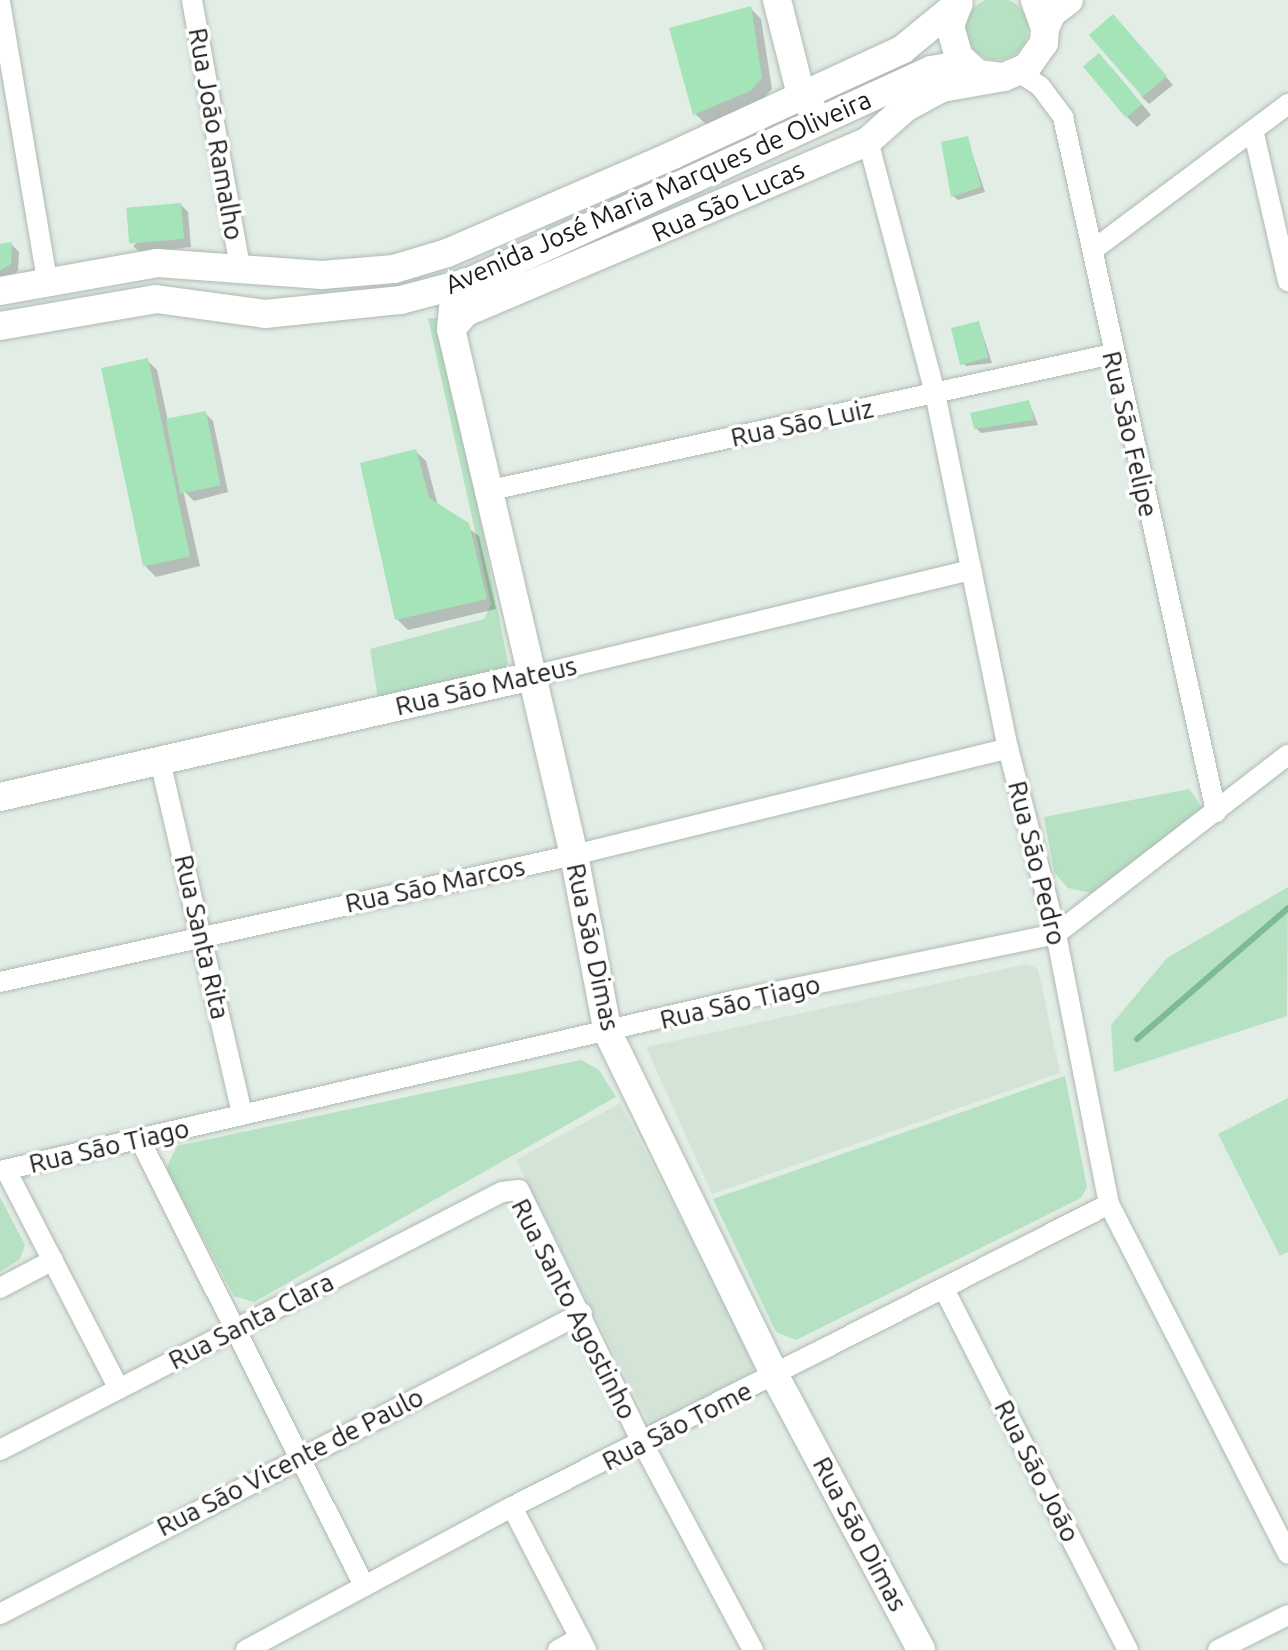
<!DOCTYPE html>
<html>
<head>
<meta charset="utf-8">
<style>
	body { margin:0 }
	#map { position:relative; width:1288px; height:1650px; overflow:hidden; background:#e2ede5; font-family:Ubuntu,sans-serif }
	div>[style] { position:absolute }
	.built>* { inset:0; background:#d3e4d7 }
	.green>* { inset:0; background:#b6e1c2 }
	.round { border-radius:50% }
	.shadow>* { inset:0; background:#0003 }
	.stream>* { height:6px; margin:-3px; padding:0 3px; transform-origin:3px; border-radius:3px; background:#7ebb91 }
	.building>* { inset:0; background:#a5e4b8; transform-origin:0 0 }
	.roads { filter:drop-shadow(0 0 2px #afb9b2) drop-shadow(0 0 2px #afb9b2) }
	.street>* { height:20px; margin:-10px; padding:0 10px; transform-origin:10px; border-radius:10px; background:#fff }
	.secondary>* { height:28px; margin:-14px; padding:0 14px; transform-origin:14px; border-radius:14px; background:#fff }
	span { translate:-50% -50%; white-space:nowrap; text-align:center; line-height:1.15; -webkit-text-stroke:7px #fff; paint-order:stroke }
	.street-label { font-size:26px; color:#191c1a }
</style>
</head>
<body>
<div id="map">
	<div class="built">
		<div style="clip-path:polygon(1027px 964px,1038px 969px,1060px 1073px,712px 1194px,646px 1047px)"></div>
		<div style="clip-path:polygon(620px 1103px,753px 1357px,753px 1371px,651px 1426px,516px 1160px)"></div>
	</div>
	<div class="green">
		<div class="round" style="left:966px;top:-2px;width:62px;height:62px"></div>
		<div style="clip-path:polygon(428px 318px,441px 318px,509px 668px,378px 698px,370px 649px,484px 619px,491px 604px)"></div>
		<div style="clip-path:polygon(1189px 789px,1204px 810px,1092px 893px,1068px 888px,1054px 872px,1044px 817px)"></div>
		<div style="clip-path:polygon(1288px 887px,1287px 1016px,1114px 1072px,1111px 1025px,1167px 958px)"></div>
		<div style="clip-path:polygon(581px 1060px,599px 1070px,616px 1097px,254px 1302px,234px 1296px,166px 1169px,177px 1146px)"></div>
		<div style="clip-path:polygon(1065px 1076px,1087px 1187px,1081px 1198px,796px 1340px,776px 1332px,713px 1199px)"></div>
		<div style="clip-path:polygon(1288px 1098px,1288px 1252px,1280px 1256px,1218px 1134px)"></div>
		<div style="clip-path:polygon(0 1197px,25px 1245px,20px 1259px,0 1272px)"></div>
	</div>
	<div class="shadow">
		<div style="clip-path:polygon(750px 8px,761px 19px,772px 89px,761px 101px,706px 124px,695px 114px)"></div>
		<div style="clip-path:polygon(1121px 24px,1173px 85px,1149px 104px,1141px 96px)"></div>
		<div style="clip-path:polygon(1110px 66px,1151px 115px,1137px 127px,1127px 117px)"></div>
		<div style="clip-path:polygon(967px 138px,985px 192px,958px 200px,953px 196px)"></div>
		<div style="clip-path:polygon(181px 205px,188px 212px,191px 247px,141px 253px,133px 246px)"></div>
		<div style="clip-path:polygon(11px 244px,19px 252px,18px 271px,0 281px,0 246px)"></div>
		<div style="clip-path:polygon(979px 323px,992px 363px,966px 366px,961px 361px)"></div>
		<div style="clip-path:polygon(147px 360px,157px 370px,168px 421px,205px 413px,213px 421px,228px 492px,194px 501px,183px 490px,200px 566px,156px 577px,146px 567px)"></div>
		<div style="clip-path:polygon(1029px 402px,1038px 425px,981px 433px,976px 428px)"></div>
		<div style="clip-path:polygon(415px 451px,426px 461px,438px 506px,479px 536px,496px 609px,408px 630px,397px 619px)"></div>
	</div>
	<div class="stream">
		<div style="left:1137px;top:1039px;width:200px;rotate:-40.9deg"></div>
	</div>
	<div class="building">
		<div style="clip-path:polygon(751px 6px,762px 78px,750px 91px,693px 115px,669px 28px)"></div>
		<div style="left:1113px;top:14px;width:82px;height:32px;rotate:49deg"></div>
		<div style="left:1099px;top:53px;width:67px;height:21px;rotate:50deg"></div>
		<div style="clip-path:polygon(968px 136px,981px 187px,951px 197px,941px 142px)"></div>
		<div style="left:181px;top:203px;width:36px;height:55px;rotate:85deg"></div>
		<div style="clip-path:polygon(12px 242px,11px 264px,0 271px,0 244px)"></div>
		<div style="left:979px;top:321px;width:38px;height:29px;rotate:76deg"></div>
		<div style="left:148px;top:358px;width:203px;height:48px;rotate:78deg"></div>
		<div style="clip-path:polygon(1029px 400px,1034px 420px,974px 429px,970px 413px)"></div>
		<div style="left:206px;top:411px;width:76px;height:41px;rotate:79deg"></div>
		<div style="clip-path:polygon(416px 449px,429px 498px,469px 523px,487px 599px,395px 620px,360px 463px)"></div>
	</div>
	<div class="roads">
		<div class="street">
			<div style="left:192px;top:0;width:272px;rotate:79.8deg"></div>
			<div style="left:0;top:2px;width:282px;rotate:80.4deg"></div>
			<div style="left:1019px;top:72px;width:25px;rotate:34deg"></div>
			<div style="left:1040px;top:86px;width:39px;rotate:53deg"></div>
			<div style="left:1063px;top:117px;width:712px;rotate:77.58deg"></div>
			<div style="left:1254px;top:134px;width:151px;rotate:77deg"></div>
			<div style="left:868px;top:141px;width:261px;rotate:75.1deg"></div>
			<div style="left:935px;top:393px;width:362px;rotate:78.4deg"></div>
			<div style="left:1008px;top:748px;width:192px;rotate:75.5deg"></div>
			<div style="left:1056px;top:934px;width:275px;rotate:78.9deg"></div>
			<div style="left:1109px;top:1204px;width:393px;rotate:62.9deg"></div>
			<div style="left:1093px;top:250px;width:244px;rotate:-36.8deg"></div>
			<div style="left:491px;top:490px;width:636px;rotate:-12.35deg"></div>
			<div style="left:528px;top:677px;width:456px;rotate:-13.6deg"></div>
			<div style="left:160px;top:761px;width:362px;rotate:76.9deg"></div>
			<div style="left:0;top:982px;width:588px;rotate:-12.48deg"></div>
			<div style="left:574px;top:855px;width:447px;rotate:-13.8deg"></div>
			<div style="left:140px;top:1140px;width:499px;rotate:63.3deg"></div>
			<div style="left:6px;top:1170px;width:246px;rotate:62.7deg"></div>
			<div style="left:0;top:1171px;width:762px;rotate:-13.05deg"></div>
			<div style="left:742px;top:999px;width:321px;rotate:-11.7deg"></div>
			<div style="left:1056px;top:934px;width:293px;rotate:-37.7deg"></div>
			<div style="left:0;top:1288px;width:60px;rotate:-27.8deg"></div>
			<div style="left:945px;top:1291px;width:403px;rotate:63deg"></div>
			<div style="left:0;top:1450px;width:564px;rotate:-27.2deg"></div>
			<div style="left:502px;top:1192px;width:17px;rotate:-7deg"></div>
			<div style="left:519px;top:1190px;width:283px;rotate:64deg"></div>
			<div style="left:643px;top:1444px;width:234px;rotate:61.9deg"></div>
			<div style="left:512px;top:1507px;width:161px;rotate:62.6deg"></div>
			<div style="left:0;top:1614px;width:655px;rotate:-27.35deg"></div>
			<div style="left:246px;top:1650px;width:302px;rotate:-28.3deg"></div>
			<div style="left:512px;top:1507px;width:669px;rotate:-26.91deg"></div>
			<div style="left:558px;top:1650px;width:25px;rotate:-29deg"></div>
			<div style="left:1218px;top:1650px;width:78px;rotate:-26.6deg"></div>
		</div>
		<div class="secondary">
			<div style="left:777px;top:0;width:98px;rotate:75.8deg"></div>
			<div style="left:801px;top:95px;width:18px;rotate:52deg"></div>
			<div style="left:958px;top:5px;width:22px;rotate:111deg"></div>
			<div style="left:950px;top:26px;width:32px;rotate:74deg"></div>
			<div style="left:959px;top:57px;width:25px;rotate:42deg"></div>
			<div style="left:978px;top:74px;width:26px;rotate:7deg"></div>
			<div style="left:1004px;top:77px;width:25px;rotate:-23deg"></div>
			<div style="left:1027px;top:67px;width:29px;rotate:-55deg"></div>
			<div style="left:1044px;top:43px;width:15px;rotate:-86deg"></div>
			<div style="left:1045px;top:28px;width:30px;rotate:-110deg"></div>
			<div style="left:1045px;top:28px;width:17px;rotate:-65deg"></div>
			<div style="left:1052px;top:13px;width:21px;rotate:-37deg"></div>
			<div style="left:466px;top:282px;width:30px;rotate:116deg"></div>
			<div style="left:453px;top:309px;width:20px;rotate:96deg"></div>
			<div style="left:451px;top:329px;width:540px;rotate:76.84deg"></div>
			<div style="left:574px;top:855px;width:181px;rotate:79.2deg"></div>
			<div style="left:608px;top:1033px;width:381px;rotate:64deg"></div>
			<div style="left:775px;top:1376px;width:310px;rotate:61.9deg"></div>
			<div style="left:0;top:291px;width:159px;rotate:-10.1deg"></div>
			<div style="left:157px;top:263px;width:165px;rotate:4.2deg"></div>
			<div style="left:322px;top:275px;width:72px;rotate:-4.8deg"></div>
			<div style="left:394px;top:269px;width:55px;rotate:-16.8deg"></div>
			<div style="left:447px;top:253px;width:246px;rotate:-23.4deg"></div>
			<div style="left:673px;top:155px;width:253px;rotate:-24.7deg"></div>
			<div style="left:903px;top:49px;width:72px;rotate:-39.4deg"></div>
			<div style="left:0;top:326px;width:158px;rotate:-9.8deg"></div>
			<div style="left:156px;top:299px;width:110px;rotate:7.8deg"></div>
			<div style="left:265px;top:314px;width:137px;rotate:-5.9deg"></div>
			<div style="left:401px;top:300px;width:70px;rotate:-14.8deg"></div>
			<div style="left:469px;top:282px;width:508px;rotate:-24.65deg"></div>
			<div style="left:931px;top:70px;width:23px;rotate:-10deg"></div>
			<div style="left:954px;top:66px;width:25px;rotate:18deg"></div>
			<div style="left:451px;top:329px;width:23px;rotate:-49deg"></div>
			<div style="left:466px;top:312px;width:437px;rotate:-23deg"></div>
			<div style="left:868px;top:141px;width:50px;rotate:-41.7deg"></div>
			<div style="left:905px;top:108px;width:42px;rotate:-28.4deg"></div>
			<div style="left:942px;top:88px;width:63px;rotate:-10.1deg"></div>
			<div style="left:0;top:797px;width:541px;rotate:-12.8deg"></div>
		</div>
	</div>
	<div class="street-label">
		<span style="left:216px;top:134px;rotate:80deg">Rua João Ramalho</span>
		<span style="left:658px;top:192px;rotate:-24deg">Avenida José Maria Marques de Oliveira</span>
		<span style="left:728px;top:201px;rotate:-24deg">Rua São Lucas</span>
		<span style="left:802px;top:423px;rotate:-12deg">Rua São Luiz</span>
		<span style="left:1130px;top:434px;rotate:77deg">Rua São Felipe</span>
		<span style="left:486px;top:686px;rotate:-13deg">Rua São Mateus</span>
		<span style="left:1037px;top:863px;rotate:76deg">Rua São Pedro</span>
		<span style="left:435px;top:885px;rotate:-12deg">Rua São Marcos</span>
		<span style="left:202px;top:937px;rotate:77deg">Rua Santa Rita</span>
		<span style="left:593px;top:947px;rotate:78deg">Rua São Dimas</span>
		<span style="left:740px;top:1002px;rotate:-13deg">Rua São Tiago</span>
		<span style="left:109px;top:1146px;rotate:-13deg">Rua São Tiago</span>
		<span style="left:574px;top:1309px;rotate:63deg">Rua Santo Agostinho</span>
		<span style="left:251px;top:1321px;rotate:-27deg">Rua Santa Clara</span>
		<span style="left:677px;top:1426px;rotate:-27deg">Rua São Tome</span>
		<span style="left:290px;top:1462px;rotate:-27deg">Rua São Vicente de Paulo</span>
		<span style="left:1037px;top:1471px;rotate:63deg">Rua São João</span>
		<span style="left:860px;top:1534px;rotate:62deg">Rua São Dimas</span>
	</div>
</div>
</body>
</html>
